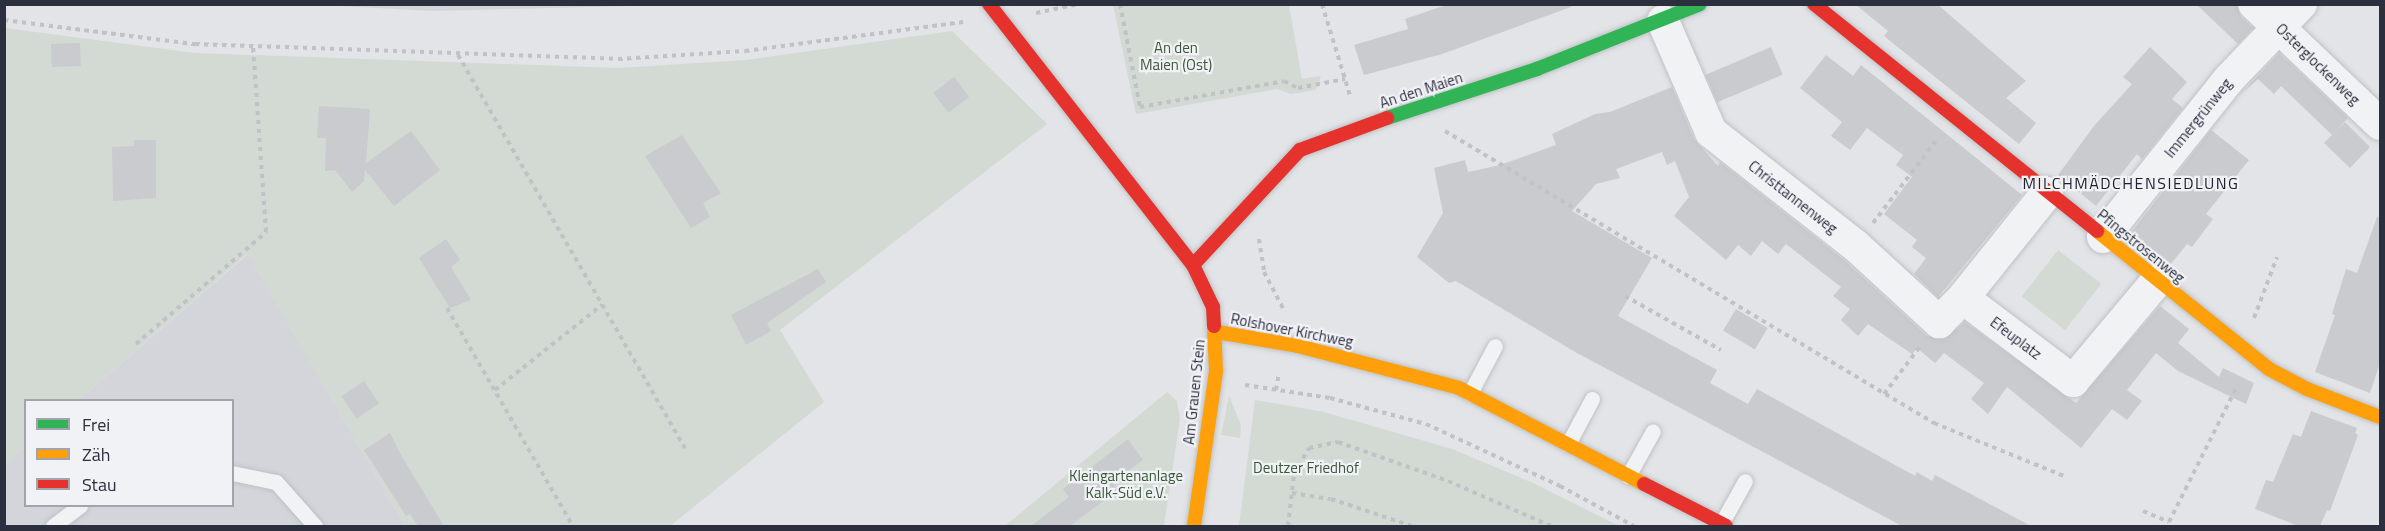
<!DOCTYPE html>
<html>
<head>
<meta charset="utf-8">
<style>
	body { margin:0 }
	#map { position:relative; width:2385px; height:531px; overflow:hidden; background:#e2e4e7; font-family:"Titillium Web",sans-serif }
	div>[style] { position:absolute }
	.built>* { inset:0; background:#d3d5db }
	.green>* { inset:0; background:#d2dad3; transform-origin:0 0 }
	.building>* { inset:0; background:#c9cbcf; transform-origin:0 0 }
	.path>* { height:4px; margin-top:-2px; transform-origin:0; background:repeating-linear-gradient(90deg,#c1c2c6 0 4.5px,transparent 0 9px) }
	.roads { filter:drop-shadow(0 0 2px #bfc1c3) drop-shadow(0 0 2px #bfc1c3) }
	.lane>* { height:15px; margin:-7.5px; padding:0 7.5px; transform-origin:7.5px; border-radius:7.5px; background:#f1f2f4 }
	.street>* { height:32px; margin:-16px; padding:0 16px; transform-origin:16px; border-radius:16px; background:#f1f2f4 }
	.fast>* { height:14px; margin:-7px; padding:0 7px; transform-origin:7px; border-radius:7px; background:#30b455 }
	.slow>* { height:14px; margin:-7px; padding:0 7px; transform-origin:7px; border-radius:7px; background:#ff9f0a }
	.jam>* { height:14px; margin:-7px; padding:0 7px; transform-origin:7px; border-radius:7px; background:#e5322d }
	span { translate:-50% -50%; white-space:nowrap; text-align:center; line-height:1.15; -webkit-text-stroke:4.5px #f0f2f6; paint-order:stroke }
	.park-label { font-size:15px; color:#3b5839 }
	.street-label { font-size:15px; color:#2b2f3e }
	.neighbourhood-label { font-size:16px; color:#1d212f; letter-spacing:1.5px }
	.frame { position:absolute; inset:0; border:6px solid #2b2f3e; pointer-events:none }
	.legend { position:absolute; left:24px; top:399px; width:210px; height:108px; box-sizing:border-box; background:#f0f2f6; border:2px solid #a1a4ac; margin:0; padding:8px 10px; list-style:none; font-size:18px; color:#2b2f3e }
	.legend li { display:flex; align-items:center; gap:12px; height:30px }
	.legend b { width:30px; border:2px solid #a1a4ac }
</style>
</head>
<body>
<div id="map">
	<div class="built">
		<div style="clip-path:polygon(320px 5px,671px 5px,433px 11px)"></div>
		<div style="clip-path:polygon(248px 254px,405px 526px,5px 526px,4px 466px,25px 447px,26px 506px,232px 506px,232px 400px,79px 400px)"></div>
	</div>
	<div class="green">
		<div style="clip-path:polygon(1113px 5px,1289px 5px,1302px 79px,1321px 76px,1316px 90px,1291px 94px,1277px 89px,1136px 114px)"></div>
		<div style="clip-path:polygon(5px 28px,195px 53px,618px 68px,746px 60px,952px 31px,1047px 124px,780px 330px,824px 402px,670px 526px,405px 526px,247px 254px,79px 400px,26px 400px,25px 447px,5px 466px)"></div>
		<div style="left:2058px;top:250px;width:55px;height:59px;rotate:38deg"></div>
		<div style="clip-path:polygon(1167px 392px,1177px 401px,1180px 419px,1164px 526px,1005px 526px)"></div>
		<div style="clip-path:polygon(1229px 396px,1241px 425px,1240px 438px,1221px 435px)"></div>
		<div style="clip-path:polygon(1255px 400px,1324px 412px,1452px 449px,1533px 483px,1619px 526px,1239px 526px)"></div>
	</div>
	<div class="building">
		<div style="clip-path:polygon(1449px 4px,1571px 4px,1571px 7px,1442px 54px,1364px 75px,1354px 45px,1408px 29px,1405px 19px)"></div>
		<div style="clip-path:polygon(1855px 4px,1937px 4px,2026px 81px,2006px 98px,2036px 123px,2019px 144px,1884px 36px,1888px 31px)"></div>
		<div style="clip-path:polygon(2196px 4px,2237px 4px,2241px 17px,2253px 28px,2213px 71px,2238px 44px)"></div>
		<div style="left:80px;top:43px;width:23px;height:29px;rotate:88deg"></div>
		<div style="left:1771px;top:47px;width:30px;height:71px;rotate:67deg"></div>
		<div style="clip-path:polygon(2150px 47px,2187px 82px,2172px 99px,2183px 108px,2142px 159px,2137px 154px,2096px 206px,2058px 175px,2094px 126px,2132px 84px,2123px 77px)"></div>
		<div style="clip-path:polygon(2279px 53px,2348px 118px,2335px 132px,2345px 122px,2370px 147px,2350px 168px,2324px 143px,2332px 135px,2281px 86px,2274px 94px,2258px 79px,2239px 96px)"></div>
		<div style="clip-path:polygon(1826px 55px,1853px 76px,1861px 65px,2022px 195px,1938px 297px,1914px 274px,1926px 258px,1912px 247px,1917px 240px,1884px 214px,1912px 177px,1896px 165px,1903px 155px,1867px 128px,1850px 150px,1831px 136px,1842px 122px,1800px 88px)"></div>
		<div style="left:954px;top:77px;width:25px;height:26px;rotate:53deg"></div>
		<div style="clip-path:polygon(1672px 87px,1694px 139px,1718px 166px,1720px 162px,1844px 260px,1927px 336px,1944px 339px,1965px 322px,2076px 403px,2160px 306px,2189px 329px,2178px 343px,2219px 377px,2223px 368px,2254px 383px,2246px 404px,2178px 371px,2156px 353px,2127px 390px,2142px 401px,2127px 420px,2112px 409px,2081px 448px,2007px 387px,1988px 414px,1971px 399px,1984px 383px,1944px 353px,1935px 363px,1917px 348px,1912px 354px,1868px 324px,1858px 336px,1841px 320px,1850px 309px,1833px 296px,1841px 287px,1786px 244px,1778px 254px,1762px 241px,1751px 256px,1738px 245px,1726px 260px,1674px 216px,1689px 197px,1675px 161px,1667px 165px,1662px 152px,1616px 169px,1620px 178px,1596px 184px,1572px 211px,1652px 258px,1618px 316px,1717px 370px,1710px 383px,1748px 404px,1757px 389px,1915px 476px,1917px 472px,1932px 481px,1935px 475px,2031px 526px,1902px 526px,1577px 353px,1456px 281px,1449px 283px,1417px 257px,1443px 213px,1434px 168px,1465px 160px,1468px 172px,1500px 165px,1556px 145px,1552px 134px,1595px 114px,1610px 112px)"></div>
		<div style="clip-path:polygon(319px 106px,370px 109px,366px 163px,411px 131px,440px 170px,394px 206px,365px 170px,364px 181px,352px 192px,335px 170px,325px 171px,326px 138px,317px 138px)"></div>
		<div style="clip-path:polygon(2211px 130px,2249px 160px,2206px 214px,2213px 219px,2192px 247px,2187px 244px,2170px 265px,2130px 234px)"></div>
		<div style="clip-path:polygon(682px 135px,721px 193px,703px 203px,710px 217px,691px 228px,645px 156px)"></div>
		<div style="clip-path:polygon(134px 140px,156px 140px,156px 198px,113px 201px,112px 147px,134px 146px)"></div>
		<div style="clip-path:polygon(2377px 217px,2380px 218px,2380px 363px,2370px 393px,2315px 372px,2335px 315px,2332px 314px,2346px 269px,2357px 273px)"></div>
		<div style="clip-path:polygon(446px 239px,460px 260px,451px 267px,471px 300px,450px 308px,419px 258px)"></div>
		<div style="clip-path:polygon(818px 269px,826px 282px,767px 323px,771px 331px,746px 345px,731px 315px)"></div>
		<div style="left:1736px;top:309px;width:37px;height:25px;rotate:31deg"></div>
		<div style="left:364px;top:381px;width:27px;height:27px;rotate:56deg"></div>
		<div style="clip-path:polygon(2311px 411px,2357px 428px,2355px 433px,2358px 435px,2330px 511px,2327px 510px,2320px 526px,2298px 526px,2255px 509px,2266px 480px,2273px 482px,2293px 434px,2301px 437px)"></div>
		<div style="clip-path:polygon(390px 433px,401px 455px,444px 526px,418px 526px,410px 514px,406px 516px,364px 450px)"></div>
		<div style="clip-path:polygon(1128px 439px,1143px 460px,1112px 482px,1118px 490px,1070px 526px,1031px 526px,1069px 497px,1063px 489px)"></div>
	</div>
	<div class="path">
		<div style="left:1120px;top:4px;width:105px;rotate:79deg"></div>
		<div style="left:1140px;top:107px;width:146px;rotate:-10.2deg"></div>
		<div style="left:1284px;top:81px;width:16px;rotate:27deg"></div>
		<div style="left:1298px;top:88px;width:48px;rotate:-10.8deg"></div>
		<div style="left:1322px;top:4px;width:99px;rotate:73deg"></div>
		<div style="left:1036px;top:13px;width:44px;rotate:-11.8deg"></div>
		<div style="left:4px;top:20px;width:193px;rotate:7.2deg"></div>
		<div style="left:195px;top:44px;width:423px;rotate:2deg"></div>
		<div style="left:618px;top:59px;width:127px;rotate:-3.6deg"></div>
		<div style="left:745px;top:51px;width:220px;rotate:-7.6deg"></div>
		<div style="left:458px;top:55px;width:454px;rotate:60deg"></div>
		<div style="left:1445px;top:131px;width:570px;rotate:30.84deg"></div>
		<div style="left:1934px;top:423px;width:140px;rotate:22.2deg"></div>
		<div style="left:1873px;top:223px;width:103px;rotate:-52.5deg"></div>
		<div style="left:1259px;top:239px;width:33px;rotate:81deg"></div>
		<div style="left:1264px;top:272px;width:45px;rotate:62.3deg"></div>
		<div style="left:1625px;top:296px;width:110px;rotate:29.4deg"></div>
		<div style="left:447px;top:308px;width:252px;rotate:60deg"></div>
		<div style="left:2254px;top:318px;width:65px;rotate:-69.3deg"></div>
		<div style="left:136px;top:344px;width:172px;rotate:-40.7deg"></div>
		<div style="left:266px;top:232px;width:185px;rotate:-94deg"></div>
		<div style="left:1245px;top:385px;width:86px;rotate:8.7deg"></div>
		<div style="left:1330px;top:398px;width:99px;rotate:15.2deg"></div>
		<div style="left:1426px;top:424px;width:148px;rotate:24.8deg"></div>
		<div style="left:1560px;top:486px;width:84px;rotate:28.4deg"></div>
		<div style="left:495px;top:390px;width:137px;rotate:-38.5deg"></div>
		<div style="left:1276px;top:390px;width:17px;rotate:-80deg"></div>
		<div style="left:1884px;top:394px;width:63px;rotate:-52.8deg"></div>
		<div style="left:1292px;top:493px;width:39px;rotate:9deg"></div>
		<div style="left:1331px;top:499px;width:85px;rotate:18.4deg"></div>
		<div style="left:2143px;top:511px;width:28px;rotate:23deg"></div>
		<div style="left:2169px;top:522px;width:154px;rotate:-63.4deg"></div>
		<div style="left:1288px;top:526px;width:52px;rotate:-83.4deg"></div>
		<div style="left:1294px;top:474px;width:30px;rotate:-60deg"></div>
		<div style="left:1309px;top:448px;width:30px;rotate:-12deg"></div>
		<div style="left:1338px;top:442px;width:117px;rotate:19.5deg"></div>
		<div style="left:1448px;top:481px;width:112px;rotate:23.6deg"></div>
	</div>
	<div class="roads">
		<div class="lane">
			<div style="left:1470px;top:393px;width:53px;rotate:-62deg"></div>
			<div style="left:1568px;top:444px;width:51px;rotate:-61.9deg"></div>
			<div style="left:232px;top:473px;width:45px;rotate:11.6deg"></div>
			<div style="left:276px;top:482px;width:59px;rotate:48.4deg"></div>
			<div style="left:1628px;top:476px;width:51px;rotate:-60.9deg"></div>
			<div style="left:1721px;top:524px;width:49px;rotate:-60.8deg"></div>
			<div style="left:53px;top:526px;width:34px;rotate:-37deg"></div>
		</div>
		<div class="street">
			<div style="left:2254px;top:4px;width:174px;rotate:43.6deg"></div>
			<div style="left:1663px;top:21px;width:121px;rotate:66.6deg"></div>
			<div style="left:1711px;top:132px;width:184px;rotate:38.2deg"></div>
			<div style="left:1856px;top:246px;width:113px;rotate:42.5deg"></div>
			<div style="left:1939px;top:322px;width:34px;rotate:-45deg"></div>
			<div style="left:2047px;top:193px;width:134px;rotate:128.7deg"></div>
			<div style="left:1963px;top:298px;width:138px;rotate:37deg"></div>
			<div style="left:2073px;top:381px;width:131px;rotate:-50deg"></div>
			<div style="left:2103px;top:237px;width:203px;rotate:-51.4deg"></div>
			<div style="left:2230px;top:78px;width:103px;rotate:-46.2deg"></div>
		</div>
		<div class="fast">
			<div style="left:1387px;top:118px;width:158px;rotate:-18.1deg"></div>
			<div style="left:1537px;top:69px;width:175px;rotate:-21.7deg"></div>
		</div>
		<div class="slow">
			<div style="left:2097px;top:231px;width:221px;rotate:38.7deg"></div>
			<div style="left:2269px;top:369px;width:43px;rotate:27.8deg"></div>
			<div style="left:2307px;top:389px;width:78px;rotate:21deg"></div>
			<div style="left:1217px;top:332px;width:82px;rotate:9.8deg"></div>
			<div style="left:1298px;top:346px;width:166px;rotate:14.6deg"></div>
			<div style="left:1459px;top:388px;width:208px;rotate:27.4deg"></div>
			<div style="left:1194px;top:526px;width:157px;rotate:-81.9deg"></div>
			<div style="left:1216px;top:371px;width:45px;rotate:-92.5deg"></div>
		</div>
		<div class="jam">
			<div style="left:989px;top:4px;width:331px;rotate:52deg"></div>
			<div style="left:1193px;top:265px;width:47px;rotate:64.5deg"></div>
			<div style="left:1213px;top:307px;width:19px;rotate:87deg"></div>
			<div style="left:1814px;top:4px;width:363px;rotate:38.7deg"></div>
			<div style="left:1193px;top:265px;width:157px;rotate:-47.1deg"></div>
			<div style="left:1300px;top:150px;width:93px;rotate:-20.2deg"></div>
			<div style="left:1644px;top:484px;width:92px;rotate:27.1deg"></div>
		</div>
	</div>
	<div class="park-label">
		<span style="left:1176px;top:56px">An den<br>Maien (Ost)</span>
		<span style="left:1306px;top:468px">Deutzer Friedhof</span>
		<span style="left:1126px;top:484px">Kleingartenanlage<br>Kalk-Süd e.V.</span>
	</div>
	<div class="street-label">
		<span style="left:2318px;top:64px;rotate:44deg">Osterglockenweg</span>
		<span style="left:1421px;top:90px;rotate:-18deg">An den Maien</span>
		<span style="left:2198px;top:118px;rotate:-51deg">Immergrünweg</span>
		<span style="left:1793px;top:197px;rotate:38deg">Christtannenweg</span>
		<span style="left:2141px;top:246px;rotate:39deg">Pfingstrosenweg</span>
		<span style="left:1292px;top:330px;rotate:11deg">Rolshover Kirchweg</span>
		<span style="left:2016px;top:338px;rotate:37deg">Efeuplatz</span>
		<span style="left:1194px;top:392px;rotate:-84deg">Am Grauen Stein</span>
	</div>
	<div class="neighbourhood-label">
		<span style="left:2131px;top:183px">MILCHMÄDCHENSIEDLUNG</span>
	</div>
	<div class="frame"></div>
	<ul class="legend">
	<li><b style="height:8px;background:#30b455"></b>Frei</li>
	<li><b style="height:8px;background:#ff9f0a"></b>Zäh</li>
	<li><b style="height:8px;background:#e5322d"></b>Stau</li>
	</ul>
</div>
</body>
</html>
